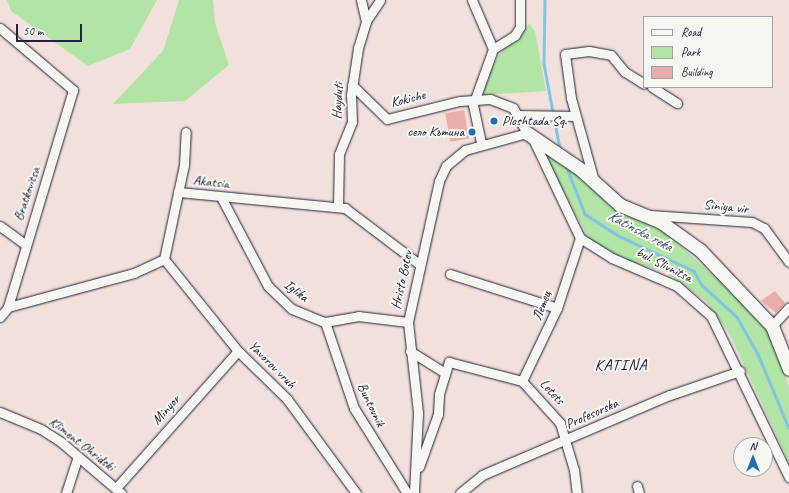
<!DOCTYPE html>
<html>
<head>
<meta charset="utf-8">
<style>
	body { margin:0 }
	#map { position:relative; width:789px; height:493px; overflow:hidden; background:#f2e0dc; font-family:Caveat,sans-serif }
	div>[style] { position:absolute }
	.green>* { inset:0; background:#b1e4a5 }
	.stream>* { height:2.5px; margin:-1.25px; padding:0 1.25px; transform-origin:1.25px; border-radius:1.25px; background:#82c4e2 }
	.building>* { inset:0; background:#e9aeaa; transform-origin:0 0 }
	.roads { filter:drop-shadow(0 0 1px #22223b) drop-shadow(0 0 1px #22223b) }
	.street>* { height:9px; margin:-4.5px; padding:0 4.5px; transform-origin:4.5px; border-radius:4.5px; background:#f6f6f2 }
	.secondary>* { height:13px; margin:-6.5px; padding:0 6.5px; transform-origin:6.5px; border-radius:6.5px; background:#f6f6f2 }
	.dots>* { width:11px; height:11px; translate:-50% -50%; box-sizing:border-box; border:2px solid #f6f6f2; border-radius:50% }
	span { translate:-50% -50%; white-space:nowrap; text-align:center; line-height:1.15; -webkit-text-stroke:4px #f6f6f2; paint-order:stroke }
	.street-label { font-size:14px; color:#22223b }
	.poi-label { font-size:14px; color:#22223b }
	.left { translate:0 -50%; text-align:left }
	.right { translate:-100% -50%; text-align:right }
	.water-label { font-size:15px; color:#3f536d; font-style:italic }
	.quarter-label { font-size:16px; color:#22223b; letter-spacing:1px }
	.legend { position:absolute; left:643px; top:16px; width:130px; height:72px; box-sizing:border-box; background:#f6f6f2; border:1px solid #a1a1a9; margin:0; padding:5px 7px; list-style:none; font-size:12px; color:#22223b }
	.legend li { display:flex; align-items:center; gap:8px; height:20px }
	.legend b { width:20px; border:1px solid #a1a1a9 }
	.north { position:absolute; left:733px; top:437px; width:40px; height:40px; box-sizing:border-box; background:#f6f6f2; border:1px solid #a1a1a9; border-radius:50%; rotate:0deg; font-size:11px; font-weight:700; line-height:16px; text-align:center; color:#22223b }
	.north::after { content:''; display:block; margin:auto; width:14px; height:18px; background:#1f6fb2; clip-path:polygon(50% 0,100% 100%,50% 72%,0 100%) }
	.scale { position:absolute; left:16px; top:24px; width:66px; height:18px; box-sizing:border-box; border:2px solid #22223b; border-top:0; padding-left:5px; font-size:12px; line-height:14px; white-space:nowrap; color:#22223b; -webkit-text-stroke:3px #f6f6f2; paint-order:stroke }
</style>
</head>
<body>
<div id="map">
	<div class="green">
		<div style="clip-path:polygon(7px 0,157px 0,130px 49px,88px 66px,11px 11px)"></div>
		<div style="clip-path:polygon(179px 0,213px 0,215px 23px,229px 65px,185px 101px,113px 104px,163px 51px)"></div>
		<div style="clip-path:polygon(529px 24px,535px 31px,546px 91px,485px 95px,483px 87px,486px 76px,501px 52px)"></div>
		<div style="clip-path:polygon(543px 153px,589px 181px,605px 202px,625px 214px,658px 226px,753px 311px,773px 336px,789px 388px,789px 462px,730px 335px,707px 302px,666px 272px,623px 259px,590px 241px)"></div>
	</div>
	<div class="stream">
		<div style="left:545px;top:0;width:64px;rotate:90.9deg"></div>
		<div style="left:544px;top:64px;width:86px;rotate:79.3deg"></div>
		<div style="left:566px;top:165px;width:53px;rotate:68.8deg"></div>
		<div style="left:585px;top:214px;width:40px;rotate:32.9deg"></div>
		<div style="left:619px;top:236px;width:83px;rotate:25deg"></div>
		<div style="left:694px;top:271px;width:16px;rotate:60deg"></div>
		<div style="left:702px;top:285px;width:47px;rotate:42.4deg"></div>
		<div style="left:737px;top:317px;width:43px;rotate:60.4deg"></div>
		<div style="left:758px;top:354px;width:80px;rotate:67.3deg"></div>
	</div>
	<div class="building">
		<div style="left:464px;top:110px;width:29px;height:19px;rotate:80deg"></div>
		<div style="clip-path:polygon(775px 291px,785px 303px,776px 313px,761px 301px)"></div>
	</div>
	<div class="roads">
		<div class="street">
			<div style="left:361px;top:0;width:22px;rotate:77deg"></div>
			<div style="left:472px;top:0;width:53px;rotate:66.8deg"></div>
			<div style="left:493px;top:49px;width:59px;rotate:109.7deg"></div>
			<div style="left:473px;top:105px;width:39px;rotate:78deg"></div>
			<div style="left:0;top:28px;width:96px;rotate:40.3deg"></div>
			<div style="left:73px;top:90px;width:227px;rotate:106.7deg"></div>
			<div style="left:493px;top:49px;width:26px;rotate:-32deg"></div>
			<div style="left:515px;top:35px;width:9px;rotate:-58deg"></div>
			<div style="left:520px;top:27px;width:27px;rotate:-90deg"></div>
			<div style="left:352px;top:85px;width:49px;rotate:44.2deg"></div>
			<div style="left:387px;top:119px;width:75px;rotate:-13.9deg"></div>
			<div style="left:460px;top:101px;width:30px;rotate:-4deg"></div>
			<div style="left:490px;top:99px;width:25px;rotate:21deg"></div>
			<div style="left:513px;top:108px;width:29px;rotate:61deg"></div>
			<div style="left:527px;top:133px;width:64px;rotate:164.7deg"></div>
			<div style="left:465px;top:150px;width:25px;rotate:140deg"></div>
			<div style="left:446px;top:166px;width:17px;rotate:115deg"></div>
			<div style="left:439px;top:181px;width:144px;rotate:102.4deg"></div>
			<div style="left:408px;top:322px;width:92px;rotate:83.7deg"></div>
			<div style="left:418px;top:413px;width:80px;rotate:92.9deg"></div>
			<div style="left:652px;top:87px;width:30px;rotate:33deg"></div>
			<div style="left:518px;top:115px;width:57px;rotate:1deg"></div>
			<div style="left:533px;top:139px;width:110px;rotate:64.6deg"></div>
			<div style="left:580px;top:238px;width:38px;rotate:32deg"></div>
			<div style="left:612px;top:258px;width:71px;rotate:23.3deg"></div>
			<div style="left:677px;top:286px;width:45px;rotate:41.4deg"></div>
			<div style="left:711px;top:316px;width:179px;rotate:64.2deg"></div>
			<div style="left:594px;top:181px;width:86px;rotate:-105.5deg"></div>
			<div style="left:571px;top:98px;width:44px;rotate:-97.8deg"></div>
			<div style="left:565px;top:54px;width:24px;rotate:-7deg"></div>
			<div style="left:589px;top:51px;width:22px;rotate:10deg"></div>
			<div style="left:611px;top:55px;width:22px;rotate:51deg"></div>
			<div style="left:625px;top:72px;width:22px;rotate:32deg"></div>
			<div style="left:178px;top:192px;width:168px;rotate:5.5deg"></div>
			<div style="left:345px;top:208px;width:93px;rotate:37.1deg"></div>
			<div style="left:221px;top:197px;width:101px;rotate:62.2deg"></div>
			<div style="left:268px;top:286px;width:33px;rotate:44deg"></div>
			<div style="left:292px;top:309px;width:35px;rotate:22deg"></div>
			<div style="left:325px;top:322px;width:34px;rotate:-10deg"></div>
			<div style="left:358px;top:316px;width:50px;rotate:6.8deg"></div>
			<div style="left:338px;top:207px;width:53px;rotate:-88.9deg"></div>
			<div style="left:339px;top:154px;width:35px;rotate:-68deg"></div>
			<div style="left:352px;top:122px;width:27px;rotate:-92deg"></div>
			<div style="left:351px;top:95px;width:48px;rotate:-81.5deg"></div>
			<div style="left:358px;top:48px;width:28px;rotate:-73deg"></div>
			<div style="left:366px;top:21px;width:25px;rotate:-56deg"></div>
			<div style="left:650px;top:215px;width:102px;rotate:3.9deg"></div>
			<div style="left:752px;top:222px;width:13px;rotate:27deg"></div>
			<div style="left:764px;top:228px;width:42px;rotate:53.7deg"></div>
			<div style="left:0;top:226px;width:32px;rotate:36deg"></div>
			<div style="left:164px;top:259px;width:118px;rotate:51.2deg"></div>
			<div style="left:238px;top:351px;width:69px;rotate:44.4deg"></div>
			<div style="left:287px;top:399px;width:117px;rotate:53.7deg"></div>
			<div style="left:450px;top:274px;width:112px;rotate:17.6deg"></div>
			<div style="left:0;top:317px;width:13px;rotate:-51deg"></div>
			<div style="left:8px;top:307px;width:131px;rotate:-15.1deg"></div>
			<div style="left:134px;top:273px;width:33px;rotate:-25deg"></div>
			<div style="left:164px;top:259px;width:96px;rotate:-78deg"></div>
			<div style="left:184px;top:165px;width:33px;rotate:-87deg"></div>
			<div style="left:325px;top:322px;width:91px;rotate:71.4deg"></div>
			<div style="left:354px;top:408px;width:100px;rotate:58.1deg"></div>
			<div style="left:772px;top:326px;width:25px;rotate:-48deg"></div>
			<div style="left:410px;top:351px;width:40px;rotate:32deg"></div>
			<div style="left:522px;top:381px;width:81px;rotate:-64.4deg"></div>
			<div style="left:557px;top:308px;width:74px;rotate:-71.8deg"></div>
			<div style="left:522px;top:381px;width:57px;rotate:47.9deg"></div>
			<div style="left:560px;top:423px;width:49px;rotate:73.4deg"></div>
			<div style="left:574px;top:470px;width:23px;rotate:83deg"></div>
			<div style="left:0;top:412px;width:44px;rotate:22.5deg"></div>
			<div style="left:41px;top:429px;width:24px;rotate:33deg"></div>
			<div style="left:61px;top:442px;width:79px;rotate:40.4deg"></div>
			<div style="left:419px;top:467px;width:56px;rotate:-70.3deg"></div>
			<div style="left:438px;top:414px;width:20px;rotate:-87deg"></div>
			<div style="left:439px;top:394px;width:34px;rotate:-73deg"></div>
			<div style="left:449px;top:362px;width:75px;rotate:14.6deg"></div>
			<div style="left:637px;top:486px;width:7px;rotate:74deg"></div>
			<div style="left:116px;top:488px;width:183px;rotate:-48.3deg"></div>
			<div style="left:66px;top:493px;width:38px;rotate:-72deg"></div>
			<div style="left:460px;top:493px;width:28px;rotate:-39deg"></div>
			<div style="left:482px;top:475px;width:204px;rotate:-23.1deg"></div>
			<div style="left:670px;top:395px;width:74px;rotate:-18.9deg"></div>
		</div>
		<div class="secondary">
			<div style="left:527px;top:133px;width:64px;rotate:34.2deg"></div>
			<div style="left:580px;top:169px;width:54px;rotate:42deg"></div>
			<div style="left:620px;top:205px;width:44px;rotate:22.5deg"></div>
			<div style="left:661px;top:222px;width:48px;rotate:35.7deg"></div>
			<div style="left:700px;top:250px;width:105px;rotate:46.5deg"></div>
			<div style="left:772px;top:326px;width:46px;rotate:68.4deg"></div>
		</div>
	</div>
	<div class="dots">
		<div style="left:494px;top:121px;background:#1f6fb2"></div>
		<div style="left:472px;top:132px;background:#1f6fb2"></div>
	</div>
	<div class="street-label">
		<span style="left:408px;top:99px;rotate:-14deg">Kokiche</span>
		<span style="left:338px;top:101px;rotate:-87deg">Hayduti</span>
		<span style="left:211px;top:182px;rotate:6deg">Akatsia</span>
		<span style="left:27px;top:194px;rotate:-71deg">Bratkovitsa</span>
		<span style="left:726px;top:207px;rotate:6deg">Siniya vir</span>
		<span style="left:664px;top:265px;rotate:27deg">bul. Slivnitsa</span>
		<span style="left:402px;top:280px;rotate:-78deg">Hristo Botev</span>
		<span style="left:296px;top:291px;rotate:37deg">Iglika</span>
		<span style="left:542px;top:306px;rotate:-69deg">Летец</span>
		<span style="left:272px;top:365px;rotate:45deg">Yavorov vruh</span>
		<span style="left:552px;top:392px;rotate:47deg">Letets</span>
		<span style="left:371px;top:405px;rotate:64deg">Buntovnik</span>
		<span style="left:166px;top:410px;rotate:-48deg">Minyor</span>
		<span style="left:592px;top:414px;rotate:-24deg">Profesorska</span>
		<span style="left:82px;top:444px;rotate:38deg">Kliment Ohridski</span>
	</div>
	<div class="poi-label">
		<span class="left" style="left:502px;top:121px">Ploshtada Sq.</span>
		<span class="right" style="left:464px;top:132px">село Кътина</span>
	</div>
	<div class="water-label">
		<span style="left:640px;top:231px;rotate:28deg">Katinska reka</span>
	</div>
	<div class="quarter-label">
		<span style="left:621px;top:365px">KATINA</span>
	</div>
	<ul class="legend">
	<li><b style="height:5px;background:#f6f6f2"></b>Road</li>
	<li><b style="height:11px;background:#b1e4a5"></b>Park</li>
	<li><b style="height:11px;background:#e9aeaa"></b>Building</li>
	</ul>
	<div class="north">N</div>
	<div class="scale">50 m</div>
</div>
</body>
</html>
